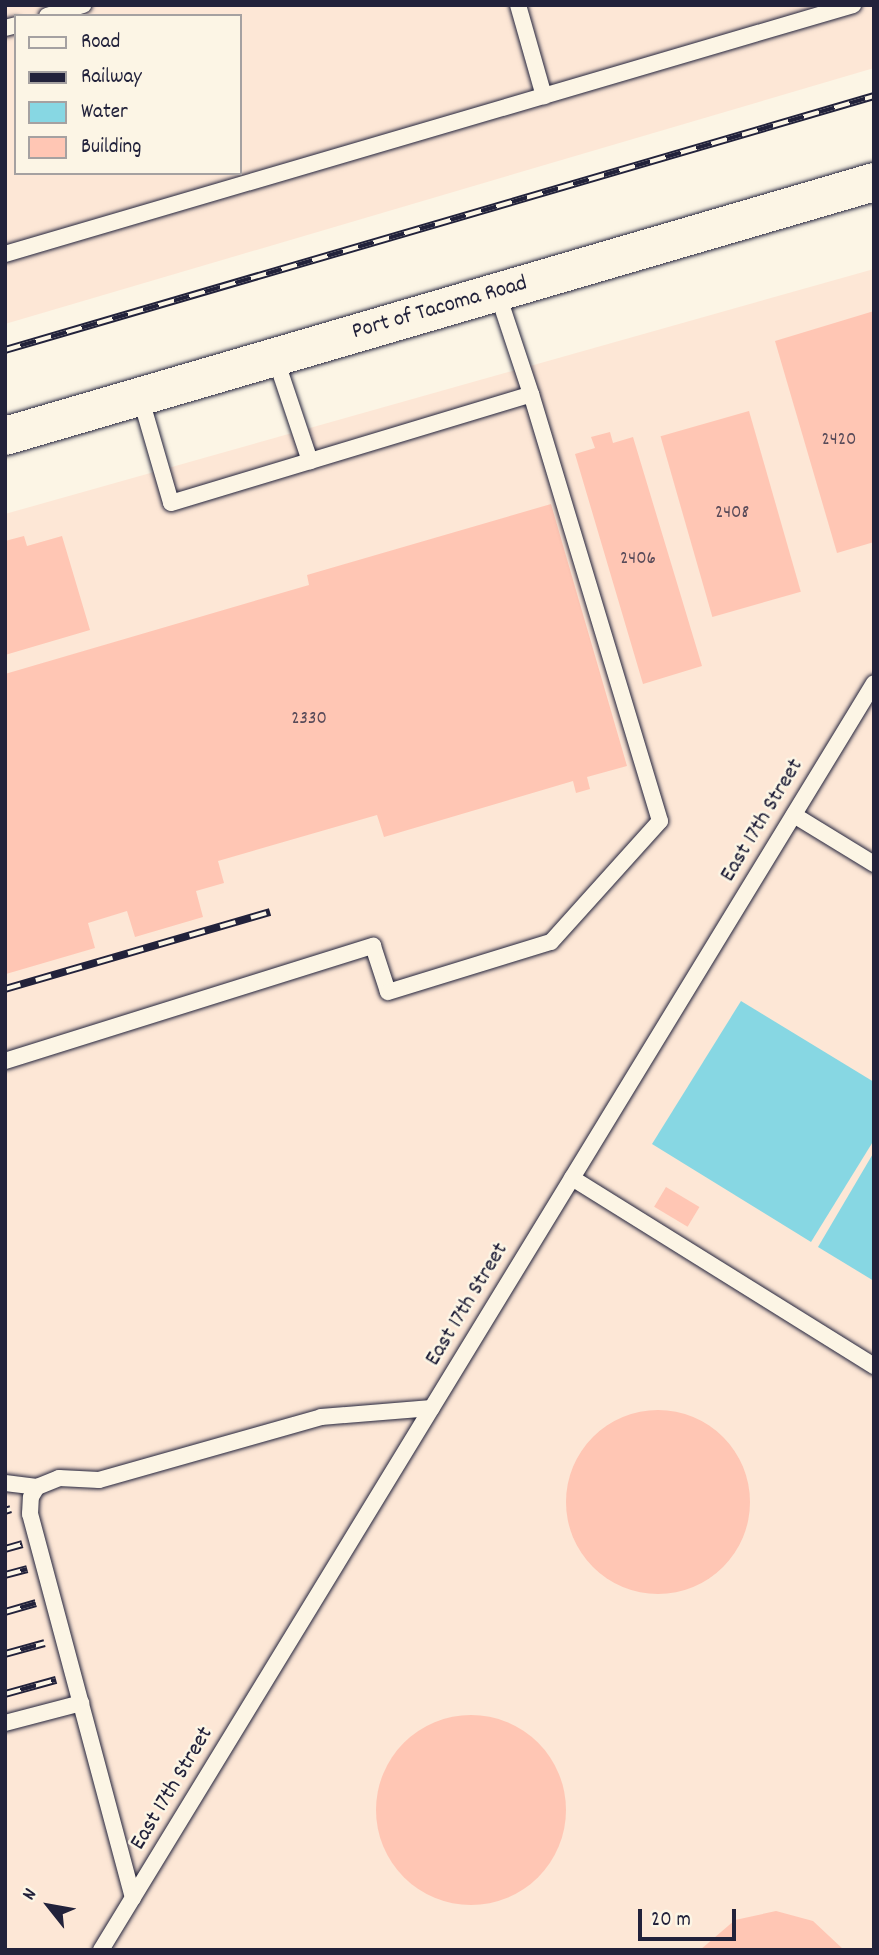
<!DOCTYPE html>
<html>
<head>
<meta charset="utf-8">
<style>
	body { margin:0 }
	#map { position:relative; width:879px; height:1955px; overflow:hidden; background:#fcf5e5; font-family:Dekko,sans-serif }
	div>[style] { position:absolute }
	.built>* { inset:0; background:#fde7d6 }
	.water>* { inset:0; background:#87d7e3 }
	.building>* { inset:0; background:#ffc6b4; transform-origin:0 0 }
	.round { border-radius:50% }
	.roads { filter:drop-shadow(0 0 2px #22223b) drop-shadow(0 0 2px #22223b) }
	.lane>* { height:16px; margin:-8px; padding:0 8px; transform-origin:8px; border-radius:8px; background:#fcf5e5 }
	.secondary>* { height:38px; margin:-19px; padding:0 19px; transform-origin:19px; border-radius:19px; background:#fcf5e5 }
	.rail>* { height:8px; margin-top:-4px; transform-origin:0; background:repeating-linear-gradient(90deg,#fcf5e5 0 16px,#22223b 0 32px); box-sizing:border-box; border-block:2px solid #22223b }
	span { translate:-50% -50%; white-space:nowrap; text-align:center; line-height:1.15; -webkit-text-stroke:5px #fcf5e5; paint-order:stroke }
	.number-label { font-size:19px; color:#594b59 }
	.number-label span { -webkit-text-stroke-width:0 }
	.street-label { font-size:23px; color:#22223b }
	.frame { position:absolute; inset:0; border:7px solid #22223b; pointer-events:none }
	.legend { position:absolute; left:14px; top:14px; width:228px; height:161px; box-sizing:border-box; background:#fcf5e5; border:2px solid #a5a1a1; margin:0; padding:9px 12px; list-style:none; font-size:21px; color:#22223b }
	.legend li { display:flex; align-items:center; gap:14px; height:35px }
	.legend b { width:35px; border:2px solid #a5a1a1 }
	.north { position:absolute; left:14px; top:1871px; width:70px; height:70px; -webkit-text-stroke:5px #fcf5e5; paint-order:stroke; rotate:301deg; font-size:19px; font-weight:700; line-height:28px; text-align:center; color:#22223b }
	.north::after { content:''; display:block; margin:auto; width:24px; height:32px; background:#22223b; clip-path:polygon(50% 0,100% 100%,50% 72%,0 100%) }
	.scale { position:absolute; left:638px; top:1909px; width:98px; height:32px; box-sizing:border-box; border:4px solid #22223b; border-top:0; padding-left:9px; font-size:21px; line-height:24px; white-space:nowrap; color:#22223b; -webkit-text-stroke:5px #fcf5e5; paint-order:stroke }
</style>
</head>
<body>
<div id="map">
	<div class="built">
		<div style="clip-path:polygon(evenodd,5px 5px,874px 5px,874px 68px,5px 324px,5px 5px,16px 16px,240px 16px,240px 173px,16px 173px,16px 16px)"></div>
		<div style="clip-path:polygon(874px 269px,874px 1950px,5px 1950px,5px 514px)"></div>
	</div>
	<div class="water">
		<div style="clip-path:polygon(741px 1001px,874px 1082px,874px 1140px,811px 1242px,652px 1144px)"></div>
		<div style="clip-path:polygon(874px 1152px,874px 1281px,818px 1247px)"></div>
	</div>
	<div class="building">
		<div style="clip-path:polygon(874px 311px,874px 542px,837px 553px,775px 341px)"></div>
		<div style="left:749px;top:411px;width:188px;height:92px;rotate:74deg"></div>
		<div style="clip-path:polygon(610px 432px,613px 443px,633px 437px,702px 666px,643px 684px,575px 454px,595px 448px,591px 437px)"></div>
		<div style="clip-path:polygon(551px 504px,627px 766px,587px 777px,590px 789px,576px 793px,573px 781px,384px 837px,377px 815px,218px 861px,224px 883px,196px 891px,203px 917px,135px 937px,127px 911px,88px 923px,95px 948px,6px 974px,5px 674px,309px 585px,307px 575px)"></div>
		<div style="clip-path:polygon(24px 536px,27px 546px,62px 536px,90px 630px,5px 655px,5px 541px)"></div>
		<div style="left:666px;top:1187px;width:39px;height:23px;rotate:31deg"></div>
		<div class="round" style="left:566px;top:1410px;width:184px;height:184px"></div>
		<div class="round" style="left:376px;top:1715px;width:190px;height:190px"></div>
		<div style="clip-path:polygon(776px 1911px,813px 1921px,844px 1950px,700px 1950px,735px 1920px)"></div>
	</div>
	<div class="roads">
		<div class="lane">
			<div style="left:518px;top:5px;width:95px;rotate:74.1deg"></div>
			<div style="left:47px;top:16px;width:38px;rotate:-17deg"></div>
			<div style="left:5px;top:28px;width:11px;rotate:-15deg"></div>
			<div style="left:5px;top:254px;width:884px;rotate:-16.36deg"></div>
			<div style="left:275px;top:357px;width:110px;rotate:71.4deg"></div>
			<div style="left:140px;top:396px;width:111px;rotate:73.8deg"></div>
			<div style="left:171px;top:503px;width:376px;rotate:-16.8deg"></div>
			<div style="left:531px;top:394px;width:108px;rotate:-108.4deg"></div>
			<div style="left:794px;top:815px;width:94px;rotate:31.5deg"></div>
			<div style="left:5px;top:1061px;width:386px;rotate:-17.4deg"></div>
			<div style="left:373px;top:946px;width:48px;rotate:71.9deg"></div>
			<div style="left:388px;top:992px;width:170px;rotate:-17.1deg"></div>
			<div style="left:551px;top:942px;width:163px;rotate:-48deg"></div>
			<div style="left:660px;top:821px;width:446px;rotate:-106.8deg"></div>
			<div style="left:572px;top:1178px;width:356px;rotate:31.9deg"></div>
			<div style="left:5px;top:1483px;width:32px;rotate:7deg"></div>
			<div style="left:5px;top:1723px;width:79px;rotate:-14.7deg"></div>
			<div style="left:133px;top:1898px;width:398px;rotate:-105deg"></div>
			<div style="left:30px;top:1514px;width:17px;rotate:-87deg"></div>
			<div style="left:31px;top:1497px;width:12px;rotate:-59deg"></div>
			<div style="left:37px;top:1487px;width:24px;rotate:-22deg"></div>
			<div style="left:59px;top:1478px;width:40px;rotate:2.9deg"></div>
			<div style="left:99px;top:1480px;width:231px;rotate:-15.8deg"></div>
			<div style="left:321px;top:1417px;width:111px;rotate:-4.6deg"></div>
			<div style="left:101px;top:1950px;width:1484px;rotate:-58.61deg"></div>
		</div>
		<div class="secondary">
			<div style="left:5px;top:436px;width:905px;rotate:-16.29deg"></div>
		</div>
	</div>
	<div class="rail">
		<div style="left:5px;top:350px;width:905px;rotate:-16.29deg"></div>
		<div style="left:5px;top:989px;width:276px;rotate:-16.2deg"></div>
		<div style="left:5px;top:1511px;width:6px;rotate:-18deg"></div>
		<div style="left:5px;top:1549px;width:18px;rotate:-16deg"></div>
		<div style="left:5px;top:1575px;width:23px;rotate:-15deg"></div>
		<div style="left:5px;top:1612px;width:32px;rotate:-16deg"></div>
		<div style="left:5px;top:1654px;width:41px;rotate:-15.4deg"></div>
		<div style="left:5px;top:1694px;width:53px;rotate:-15.4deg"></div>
	</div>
	<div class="number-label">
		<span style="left:839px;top:441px">2420</span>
		<span style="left:732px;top:514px">2408</span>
		<span style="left:638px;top:560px">2406</span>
		<span style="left:309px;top:720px">2330</span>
	</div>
	<div class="street-label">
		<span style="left:440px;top:309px;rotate:-16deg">Port of Tacoma Road</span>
		<span style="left:763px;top:821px;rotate:-59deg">East 17th Street</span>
		<span style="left:468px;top:1305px;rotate:-59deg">East 17th Street</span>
		<span style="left:173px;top:1789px;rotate:-59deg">East 17th Street</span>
	</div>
	<div class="frame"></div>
	<ul class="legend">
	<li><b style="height:9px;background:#fcf5e5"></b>Road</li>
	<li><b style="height:9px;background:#22223b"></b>Railway</li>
	<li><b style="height:19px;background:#87d7e3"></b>Water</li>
	<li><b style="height:19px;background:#ffc6b4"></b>Building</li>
	</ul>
	<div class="north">N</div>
	<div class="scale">20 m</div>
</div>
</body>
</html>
